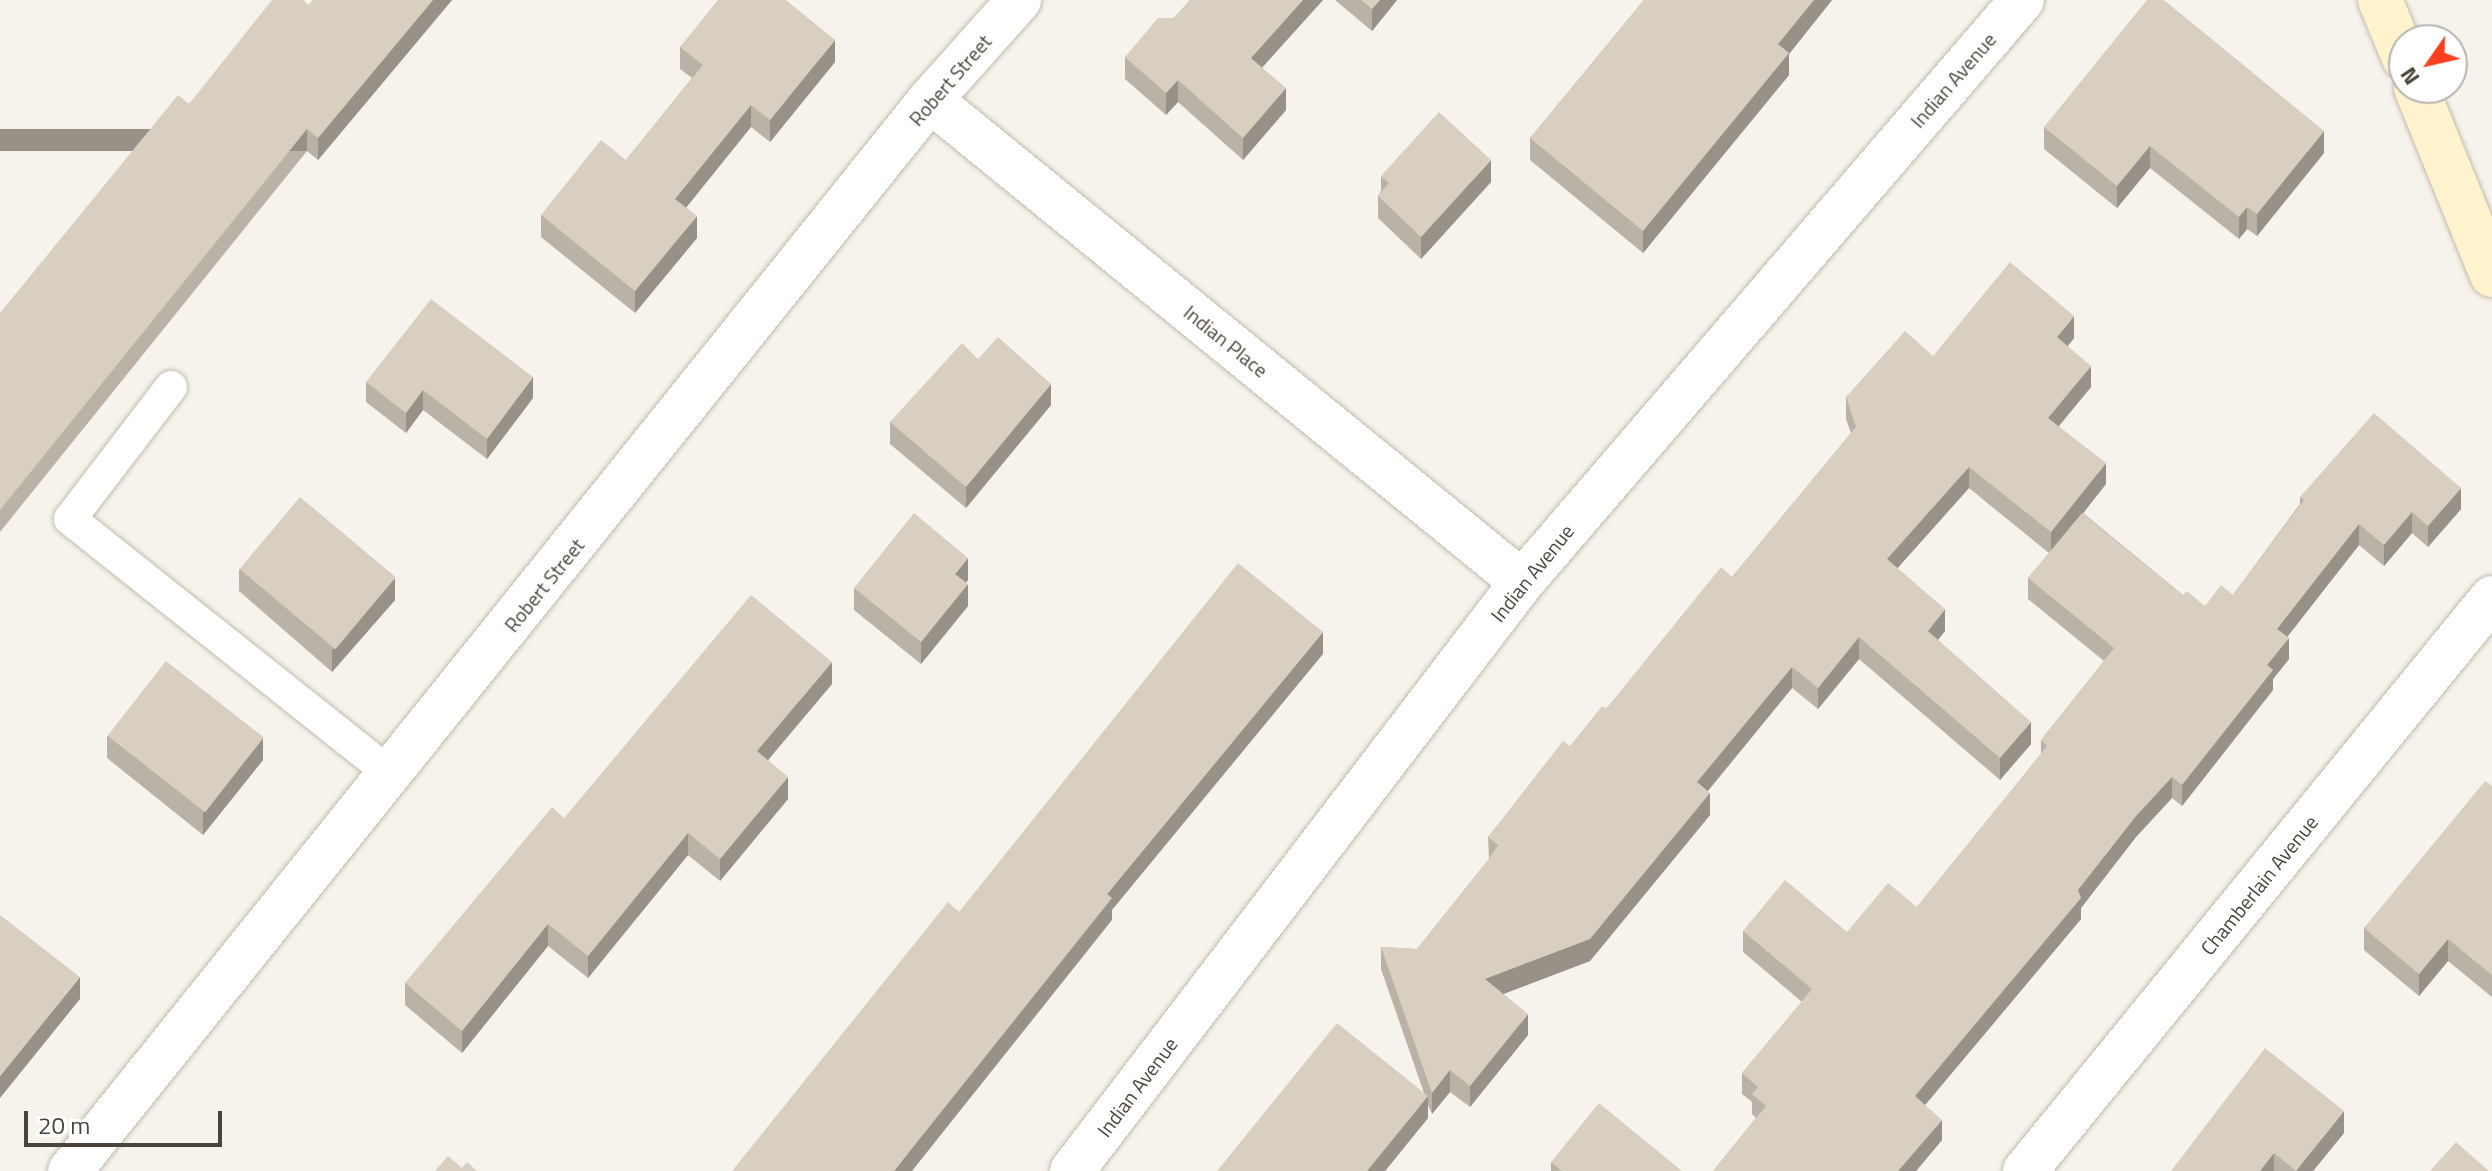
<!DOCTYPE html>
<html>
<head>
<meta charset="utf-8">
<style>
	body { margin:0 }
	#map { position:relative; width:2492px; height:1171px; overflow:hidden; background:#f6f3ec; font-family:"Titillium Web",sans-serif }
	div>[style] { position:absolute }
	.roads { filter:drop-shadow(0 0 2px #c2bbae) drop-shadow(0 0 2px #c2bbae) }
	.service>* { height:32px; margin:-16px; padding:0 16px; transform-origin:16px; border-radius:16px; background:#fff }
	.minor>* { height:44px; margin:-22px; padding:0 22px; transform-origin:22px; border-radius:22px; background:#fff }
	.secondary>* { height:44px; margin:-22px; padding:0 22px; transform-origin:22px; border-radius:22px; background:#fff3cd }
	.wall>* { inset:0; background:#bab2a6 }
	.shaded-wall>* { inset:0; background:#979187; transform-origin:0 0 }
	.building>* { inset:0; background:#d8cfc1; transform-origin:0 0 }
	span { translate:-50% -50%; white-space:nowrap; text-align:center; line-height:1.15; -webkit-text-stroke:6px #fff; paint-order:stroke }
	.street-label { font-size:20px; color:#4b4439 }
	.north { position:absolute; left:2388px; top:24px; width:80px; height:80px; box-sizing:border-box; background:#fff; border:2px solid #b7b4b0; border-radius:50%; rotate:236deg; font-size:22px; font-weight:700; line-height:32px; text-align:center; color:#4b4439 }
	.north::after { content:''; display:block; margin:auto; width:28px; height:36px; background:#fc3f1d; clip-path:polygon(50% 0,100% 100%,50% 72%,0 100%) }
	.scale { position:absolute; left:24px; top:1111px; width:198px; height:36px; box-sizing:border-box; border:4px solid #4b4439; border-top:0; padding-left:10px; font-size:24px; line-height:28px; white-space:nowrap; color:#4b4439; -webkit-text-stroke:6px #fff; paint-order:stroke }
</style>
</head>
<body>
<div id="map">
	<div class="roads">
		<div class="service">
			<div style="left:171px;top:387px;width:166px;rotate:127.4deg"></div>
			<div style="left:70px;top:519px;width:411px;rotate:38.5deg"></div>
		</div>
		<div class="minor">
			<div style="left:930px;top:100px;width:763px;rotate:39.15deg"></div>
			<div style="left:70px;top:1171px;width:1374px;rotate:-51.24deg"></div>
			<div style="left:930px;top:100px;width:134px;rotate:-48.3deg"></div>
			<div style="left:1072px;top:1171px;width:741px;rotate:-52.62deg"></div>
			<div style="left:1522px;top:582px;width:767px;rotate:-49.33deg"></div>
			<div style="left:2025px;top:1171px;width:739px;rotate:-50.82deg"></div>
		</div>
		<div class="secondary">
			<div style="left:2380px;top:0;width:63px;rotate:67.5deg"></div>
			<div style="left:2416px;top:88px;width:202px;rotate:67.9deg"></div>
		</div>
	</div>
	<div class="wall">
		<div style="clip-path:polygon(313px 0,452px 0,318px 160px,307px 151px,0 532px,0 313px,189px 104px,309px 5px)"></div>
		<div style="clip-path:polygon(1190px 0,1323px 0,1262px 67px,1286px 110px,1243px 160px,1178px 102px,1166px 115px,1125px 79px,1125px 57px,1174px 18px)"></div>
		<div style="clip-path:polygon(1335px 0,1397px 0,1372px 31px)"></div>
		<div style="clip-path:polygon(1644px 0,1832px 0,1789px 54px,1789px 75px,1643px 253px,1530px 160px,1530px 138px)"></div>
		<div style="clip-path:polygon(680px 47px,835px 62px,770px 142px,751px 127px,686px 208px,697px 238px,635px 313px,541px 237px,541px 215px,626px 160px,692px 78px,680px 69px)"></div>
		<div style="clip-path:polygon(2044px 127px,2324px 153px,2257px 236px,2247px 229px,2239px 239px,2150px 168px,2117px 208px,2044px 149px)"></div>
		<div style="clip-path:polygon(1381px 176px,1491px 182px,1421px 259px,1378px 218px,1378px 196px,1381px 191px)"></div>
		<div style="clip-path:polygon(2074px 338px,2068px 346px,2091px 387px,2059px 426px,2106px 484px,2083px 513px,2183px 595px,2205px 606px,2233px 595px,2300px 504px,2300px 497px,2461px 509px,2428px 547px,2412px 533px,2384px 566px,2359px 545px,2287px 637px,2289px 659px,2273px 679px,2273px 690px,2182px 806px,2172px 798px,2136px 837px,2081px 908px,2081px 919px,1925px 1105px,1942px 1140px,1916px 1171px,1713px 1171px,1756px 1118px,1752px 1114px,1752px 1102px,1742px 1094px,1742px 1073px,1802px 1002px,1743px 952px,1743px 931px,1847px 932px,1917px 907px,2041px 754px,2041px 740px,2104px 661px,2028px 599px,2028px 578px,2049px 553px,1969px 488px,1897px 568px,1945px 631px,1938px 640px,2031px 744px,2000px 780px,1859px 659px,1818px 709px,1792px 688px,1708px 791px,1710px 815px,1590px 961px,1503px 994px,1528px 1035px,1470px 1107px,1450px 1092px,1432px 1114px,1428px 1105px,1428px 1118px,1385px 1171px,1217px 1171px,1424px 1093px,1381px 969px,1381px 947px,1417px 949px,1489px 859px,1488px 837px,1570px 746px,1732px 577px,1851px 433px,1846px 419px,1846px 397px,1933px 356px)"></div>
		<div style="clip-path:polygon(978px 359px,1051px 405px,966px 508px,890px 444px,890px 422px)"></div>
		<div style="clip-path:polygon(366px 382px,533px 398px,487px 459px,423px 410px,406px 433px,366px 402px)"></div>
		<div style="clip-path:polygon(239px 569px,395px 600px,332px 672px,239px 591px)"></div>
		<div style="clip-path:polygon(968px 580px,966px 583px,968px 606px,921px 664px,854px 610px,854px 588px)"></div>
		<div style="clip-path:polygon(832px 684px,768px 760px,788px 799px,720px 881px,688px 855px,588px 978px,548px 946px,462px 1053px,405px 1005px,405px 983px,564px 818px)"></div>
		<div style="clip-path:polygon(107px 736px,263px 760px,203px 835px,107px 758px)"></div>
		<div style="clip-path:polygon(2492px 786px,2492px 997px,2448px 961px,2419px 996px,2364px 950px,2364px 928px)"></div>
		<div style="clip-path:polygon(2344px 1133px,2313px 1171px,2171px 1171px)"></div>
		<div style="clip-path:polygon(1551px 1162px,1682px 1171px,1551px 1171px)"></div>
	</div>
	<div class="shaded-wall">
		<div style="clip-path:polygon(433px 0,452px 0,318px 160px,318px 138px)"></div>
		<div style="clip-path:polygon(1303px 0,1323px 0,1251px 80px,1251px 58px)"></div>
		<div style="clip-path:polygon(1380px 0,1397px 0,1372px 31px,1372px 9px)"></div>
		<div style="clip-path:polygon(1814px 0,1832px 0,1789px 54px,1789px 75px,1643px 253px,1643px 231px,1778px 44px)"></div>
		<div style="clip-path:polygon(835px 40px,835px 62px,770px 142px,770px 120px)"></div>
		<div style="clip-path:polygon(1178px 80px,1178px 102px,1166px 115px,1166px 93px)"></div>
		<div style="clip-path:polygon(1286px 88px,1286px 110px,1243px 160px,1243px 138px)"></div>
		<div style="clip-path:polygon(751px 105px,751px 127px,675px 221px,675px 199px)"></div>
		<div style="left:307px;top:129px;width:22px;height:489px;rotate:90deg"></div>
		<div style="clip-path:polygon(2324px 131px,2324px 153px,2257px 236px,2257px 214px)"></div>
		<div style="clip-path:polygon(2150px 146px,2150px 168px,2117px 208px,2117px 186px)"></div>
		<div style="clip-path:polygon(1491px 160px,1491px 182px,1421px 259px,1421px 237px)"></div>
		<div style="clip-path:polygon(2247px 207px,2247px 229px,2239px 239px,2239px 217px)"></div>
		<div style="clip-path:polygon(697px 216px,697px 238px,635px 313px,635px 291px)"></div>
		<div style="clip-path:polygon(2074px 316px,2074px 338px,2057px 359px,2057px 337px)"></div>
		<div style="clip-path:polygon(2091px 366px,2091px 387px,2048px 439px,2048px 418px)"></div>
		<div style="clip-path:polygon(533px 377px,533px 398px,487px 459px,487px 439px)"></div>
		<div style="clip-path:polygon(1051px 384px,1051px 405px,966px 508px,966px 487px)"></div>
		<div style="clip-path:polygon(423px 390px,423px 410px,406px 433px,406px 413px)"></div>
		<div style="clip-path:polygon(2106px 463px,2106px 484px,2051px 554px,2051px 532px)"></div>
		<div style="clip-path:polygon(1969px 467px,1969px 488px,1887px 580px,1887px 559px)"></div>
		<div style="clip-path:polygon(2461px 488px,2461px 509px,2428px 547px,2428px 526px)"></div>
		<div style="clip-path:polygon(2412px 512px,2412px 533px,2384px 566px,2384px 545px)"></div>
		<div style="clip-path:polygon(2359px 524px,2359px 545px,2277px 650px,2277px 629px)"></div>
		<div style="clip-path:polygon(968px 558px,968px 580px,955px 596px,955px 574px)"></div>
		<div style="clip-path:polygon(395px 578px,395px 600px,332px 672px,332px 650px)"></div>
		<div style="clip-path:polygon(968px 584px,968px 606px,921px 664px,921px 642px)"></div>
		<div style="clip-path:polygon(1945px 609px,1945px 631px,1928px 652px,1928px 631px)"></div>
		<div style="clip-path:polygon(1323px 632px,1323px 654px,1112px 910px,1112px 920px,912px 1171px,894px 1171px,1107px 894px)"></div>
		<div style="clip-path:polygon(1859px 637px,1859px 659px,1818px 709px,1818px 688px)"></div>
		<div style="clip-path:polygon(2289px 638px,2289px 659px,2273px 679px,2273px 690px,2182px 806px,2182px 785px,2267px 665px)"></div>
		<div style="clip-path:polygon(832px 662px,832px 684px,757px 773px,757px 751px)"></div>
		<div style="clip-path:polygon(1792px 667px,1792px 688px,1697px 804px,1697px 782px)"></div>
		<div style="clip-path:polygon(2031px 722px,2031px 744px,2000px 780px,2000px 758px)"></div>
		<div style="clip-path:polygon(263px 738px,263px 760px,203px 835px,203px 813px)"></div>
		<div style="clip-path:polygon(788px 777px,788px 799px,720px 881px,720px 859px)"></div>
		<div style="clip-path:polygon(2172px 777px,2172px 798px,2136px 837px,2081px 908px,2081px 919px,1915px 1117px,1915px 1096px,2136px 816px)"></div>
		<div style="clip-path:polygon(1710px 793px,1710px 815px,1590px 961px,1485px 1001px,1485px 979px)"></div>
		<div style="clip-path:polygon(688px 833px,688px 855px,588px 978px,588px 956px)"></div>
		<div style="clip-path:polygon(548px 924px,548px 946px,462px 1053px,462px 1031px)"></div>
		<div style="clip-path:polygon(2448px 939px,2448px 961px,2419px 996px,2419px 974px)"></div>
		<div style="clip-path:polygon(80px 977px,80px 999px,0 1098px,0 1076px)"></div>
		<div style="clip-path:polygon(1528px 1014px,1528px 1035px,1470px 1107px,1470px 1086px)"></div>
		<div style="clip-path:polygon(1450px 1070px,1450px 1092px,1432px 1114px,1432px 1093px)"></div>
		<div style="clip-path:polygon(1428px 1096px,1428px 1118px,1385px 1171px,1367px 1171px)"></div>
		<div style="clip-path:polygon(2344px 1111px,2344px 1133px,2313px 1171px,2296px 1171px)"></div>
		<div style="clip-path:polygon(1942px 1120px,1942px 1140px,1916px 1171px,1898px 1171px)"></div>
		<div style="clip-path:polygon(2274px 1153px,2274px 1171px,2260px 1171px)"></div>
	</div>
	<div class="building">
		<div style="clip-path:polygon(272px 0,303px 0,309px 5px,313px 0,433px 0,318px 138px,307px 129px,0 510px,0 313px,178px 95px,189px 104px)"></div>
		<div style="clip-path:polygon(718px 0,786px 0,835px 40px,770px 120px,751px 105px,675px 199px,697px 216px,635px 291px,541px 215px,601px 140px,626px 160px,703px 65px,680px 47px)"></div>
		<div style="clip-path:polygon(1190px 0,1303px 0,1251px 58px,1286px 88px,1243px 138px,1178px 80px,1166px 93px,1125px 57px,1158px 18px,1174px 18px)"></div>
		<div style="clip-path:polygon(1361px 0,1380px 0,1372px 9px)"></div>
		<div style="clip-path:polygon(1644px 0,1814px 0,1778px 44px,1789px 53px,1643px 231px,1530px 138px)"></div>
		<div style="clip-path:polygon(2147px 0,2164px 0,2324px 131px,2257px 214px,2247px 207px,2239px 217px,2150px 146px,2117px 186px,2044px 127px)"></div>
		<div style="clip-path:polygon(1439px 112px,1491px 160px,1421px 237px,1378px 196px,1389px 183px,1381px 176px)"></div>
		<div style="clip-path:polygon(2010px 262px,2074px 316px,2057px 337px,2091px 366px,2048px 418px,2106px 463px,2051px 532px,1969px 467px,1887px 559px,1945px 609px,1928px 631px,2031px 722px,2000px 758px,1859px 637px,1818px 688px,1792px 667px,1697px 782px,1710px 793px,1590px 939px,1485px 979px,1528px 1014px,1470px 1086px,1450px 1070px,1432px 1093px,1381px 947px,1417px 949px,1483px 867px,1498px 845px,1488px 837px,1563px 741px,1570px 746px,1602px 706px,1606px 709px,1721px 567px,1732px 577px,1856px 427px,1846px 397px,1905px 331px,1933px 356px)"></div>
		<div style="clip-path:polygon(431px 299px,533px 377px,487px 439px,423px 390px,406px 413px,366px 382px)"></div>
		<div style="clip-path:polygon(998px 337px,1051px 384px,966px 487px,890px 422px,962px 343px,978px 359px)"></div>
		<div style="clip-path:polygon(2374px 413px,2461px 488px,2428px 526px,2412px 512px,2384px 545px,2359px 524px,2277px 629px,2289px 638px,2267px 665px,2273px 670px,2182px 785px,2172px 777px,2136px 816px,2078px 890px,2081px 898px,1915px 1096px,1942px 1120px,1898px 1171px,1713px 1171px,1766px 1106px,1752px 1094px,1758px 1087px,1742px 1073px,1812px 989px,1743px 931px,1785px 880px,1847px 932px,1888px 883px,1917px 907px,2047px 746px,2041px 740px,2114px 648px,2028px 578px,2082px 513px,2183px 595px,2187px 591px,2205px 606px,2221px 585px,2233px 595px,2304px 500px,2300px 497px)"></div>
		<div style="left:300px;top:497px;width:125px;height:94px;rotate:40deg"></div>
		<div style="clip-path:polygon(914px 513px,968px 558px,955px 574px,968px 584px,921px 642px,854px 588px)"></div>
		<div style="clip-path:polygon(1238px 563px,1323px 632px,1107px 894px,1112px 898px,894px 1171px,732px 1171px,948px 902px,959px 912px)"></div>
		<div style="clip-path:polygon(751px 595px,832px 662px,757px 751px,788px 777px,720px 859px,688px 833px,588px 956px,548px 924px,462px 1031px,405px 983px,552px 807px,564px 818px)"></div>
		<div style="left:166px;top:661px;width:124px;height:95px;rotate:38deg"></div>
		<div style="clip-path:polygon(2485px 781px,2492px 786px,2492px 975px,2448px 939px,2419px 974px,2364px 928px)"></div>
		<div style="clip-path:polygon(0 915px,80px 977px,0 1076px)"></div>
		<div style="clip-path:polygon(1337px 1023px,1428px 1096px,1367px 1171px,1217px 1171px)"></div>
		<div style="clip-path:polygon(2265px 1048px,2344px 1111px,2296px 1171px,2274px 1153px,2260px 1171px,2171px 1171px)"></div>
		<div style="clip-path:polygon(1599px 1103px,1682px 1171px,1562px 1171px,1551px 1162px)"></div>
		<div style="clip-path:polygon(2456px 1142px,2489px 1171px,2430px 1171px)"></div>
		<div style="clip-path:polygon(448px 1156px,462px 1168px,467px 1162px,477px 1171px,435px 1171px)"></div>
	</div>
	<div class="street-label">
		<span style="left:950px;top:80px;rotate:-49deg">Robert Street</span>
		<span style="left:1953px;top:80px;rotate:-49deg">Indian Avenue</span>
		<span style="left:1226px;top:341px;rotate:39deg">Indian Place</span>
		<span style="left:1532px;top:573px;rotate:-51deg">Indian Avenue</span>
		<span style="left:544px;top:585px;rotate:-51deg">Robert Street</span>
		<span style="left:2259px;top:885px;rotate:-51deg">Chamberlain Avenue</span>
		<span style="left:1137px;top:1087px;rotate:-53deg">Indian Avenue</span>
	</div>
	<div class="north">N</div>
	<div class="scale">20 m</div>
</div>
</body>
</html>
